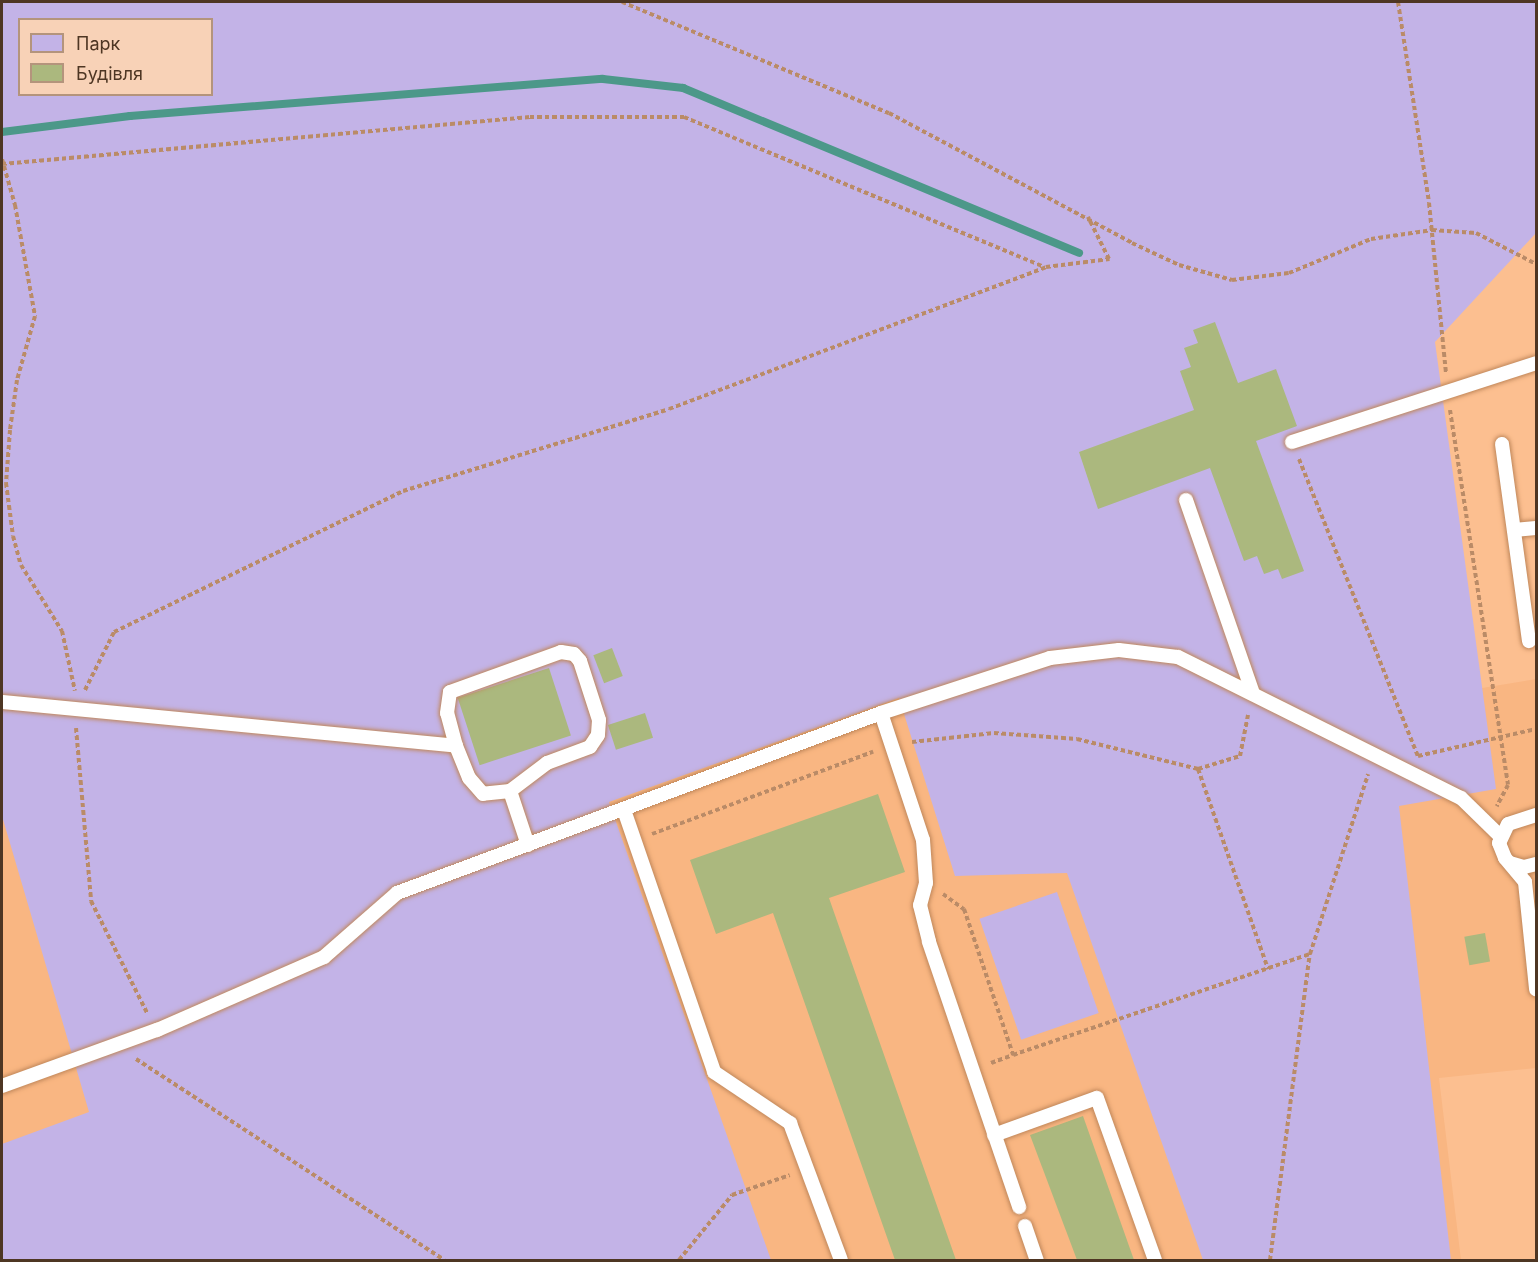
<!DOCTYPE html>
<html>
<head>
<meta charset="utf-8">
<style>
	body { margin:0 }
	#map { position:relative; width:1538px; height:1262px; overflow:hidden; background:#fcbf90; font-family:Inter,sans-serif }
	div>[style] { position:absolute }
	.built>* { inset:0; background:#f9b682 }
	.green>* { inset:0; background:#c3b3e7; transform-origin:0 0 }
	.stream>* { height:8px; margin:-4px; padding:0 4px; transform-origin:4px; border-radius:4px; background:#4c9889 }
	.building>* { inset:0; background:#abb87e; transform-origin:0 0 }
	.path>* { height:4px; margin-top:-2px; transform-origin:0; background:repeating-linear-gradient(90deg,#ba8b67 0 4.5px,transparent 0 7.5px) }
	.roads { filter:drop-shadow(0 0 2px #c0875a) drop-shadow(0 0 2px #c0875a) }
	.lane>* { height:14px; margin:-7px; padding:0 7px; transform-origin:7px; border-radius:7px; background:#fff }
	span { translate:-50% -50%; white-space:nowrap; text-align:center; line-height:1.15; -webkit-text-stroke:4.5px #f8d2b7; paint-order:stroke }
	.frame { position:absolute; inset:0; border:3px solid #4e3623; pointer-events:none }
	.legend { position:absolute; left:18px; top:18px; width:195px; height:78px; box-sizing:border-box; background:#f8d2b7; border:2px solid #b4947c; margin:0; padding:8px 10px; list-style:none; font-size:18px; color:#4e3623 }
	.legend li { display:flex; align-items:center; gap:12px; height:30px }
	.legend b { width:30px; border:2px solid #b4947c }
</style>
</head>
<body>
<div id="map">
	<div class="built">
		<div style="clip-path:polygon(974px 394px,1337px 712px,1536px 679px,1536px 1068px,1439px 1078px,1461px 1260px,2px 1260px,2px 739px)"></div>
	</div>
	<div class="green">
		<div style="clip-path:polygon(evenodd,2px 2px,1536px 2px,1536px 233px,1435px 342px,1496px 789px,1399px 806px,1451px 1260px,1203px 1260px,1067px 873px,955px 876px,899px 698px,609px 802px,771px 1260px,2px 1260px,2px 1144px,89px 1112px,2px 816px,2px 2px,20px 20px,212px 20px,212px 94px,20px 94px,20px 20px)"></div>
		<div style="left:1057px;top:892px;width:128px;height:82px;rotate:71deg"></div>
	</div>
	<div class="stream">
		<div style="left:2px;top:132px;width:129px;rotate:-7.1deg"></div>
		<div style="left:130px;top:116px;width:474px;rotate:-4.5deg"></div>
		<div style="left:603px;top:79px;width:81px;rotate:6.4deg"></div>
		<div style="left:683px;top:88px;width:429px;rotate:22.6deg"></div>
	</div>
	<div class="building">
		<div style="clip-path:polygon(1215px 322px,1238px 383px,1276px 369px,1297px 426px,1256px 441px,1304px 571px,1282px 579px,1278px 569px,1264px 574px,1257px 556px,1244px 561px,1210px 468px,1098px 509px,1079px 452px,1194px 410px,1180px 371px,1191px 367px,1184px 348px,1198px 343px,1193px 330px)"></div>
		<div style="left:612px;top:648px;width:30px;height:20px;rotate:69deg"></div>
		<div style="left:549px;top:668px;width:71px;height:96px;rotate:72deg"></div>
		<div style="left:645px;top:713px;width:26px;height:39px;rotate:72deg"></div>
		<div style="clip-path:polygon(878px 794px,905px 872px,829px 898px,956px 1260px,895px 1260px,773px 913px,716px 934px,690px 860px)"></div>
		<div style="left:1485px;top:933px;width:29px;height:21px;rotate:80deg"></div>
		<div style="clip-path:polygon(1083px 1116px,1134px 1260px,1077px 1260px,1030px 1135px)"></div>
	</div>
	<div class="path">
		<div style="left:622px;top:2px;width:289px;rotate:22.6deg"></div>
		<div style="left:889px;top:113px;width:276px;rotate:28.1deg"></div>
		<div style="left:1132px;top:243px;width:52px;rotate:25.1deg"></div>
		<div style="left:1179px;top:265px;width:55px;rotate:15.8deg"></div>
		<div style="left:1232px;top:280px;width:57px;rotate:-7deg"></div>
		<div style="left:1289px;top:273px;width:89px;rotate:-22.5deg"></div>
		<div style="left:1371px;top:239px;width:62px;rotate:-8.4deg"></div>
		<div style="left:1432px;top:230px;width:44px;rotate:3.9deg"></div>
		<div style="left:1476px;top:233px;width:68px;rotate:27.3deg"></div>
		<div style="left:1398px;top:2px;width:203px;rotate:81.2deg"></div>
		<div style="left:1429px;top:203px;width:171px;rotate:84.3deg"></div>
		<div style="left:2px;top:159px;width:48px;rotate:74.2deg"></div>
		<div style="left:15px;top:205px;width:113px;rotate:79.8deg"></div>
		<div style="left:35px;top:316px;width:66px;rotate:105.7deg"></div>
		<div style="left:17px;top:380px;width:50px;rotate:98deg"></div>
		<div style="left:10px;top:430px;width:53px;rotate:94.3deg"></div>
		<div style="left:6px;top:483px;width:53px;rotate:82.5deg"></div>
		<div style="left:13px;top:536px;width:30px;rotate:75deg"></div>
		<div style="left:21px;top:565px;width:78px;rotate:58.2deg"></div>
		<div style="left:62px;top:631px;width:61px;rotate:77.8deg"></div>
		<div style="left:2px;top:164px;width:530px;rotate:-5.09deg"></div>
		<div style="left:530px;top:117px;width:154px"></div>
		<div style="left:684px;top:117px;width:391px;rotate:22.6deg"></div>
		<div style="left:1450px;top:410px;width:379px;rotate:81.2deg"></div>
		<div style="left:1508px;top:785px;width:24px;rotate:118deg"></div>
		<div style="left:1299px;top:459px;width:320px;rotate:68.2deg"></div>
		<div style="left:1418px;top:756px;width:121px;rotate:-12.9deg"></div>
		<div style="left:85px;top:690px;width:65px;rotate:-63.4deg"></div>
		<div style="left:114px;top:632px;width:322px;rotate:-26deg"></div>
		<div style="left:403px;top:491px;width:278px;rotate:-17.1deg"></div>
		<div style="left:669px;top:409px;width:403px;rotate:-20.6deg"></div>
		<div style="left:1046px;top:267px;width:64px;rotate:-7.2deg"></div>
		<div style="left:1109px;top:259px;width:47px;rotate:-116.6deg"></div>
		<div style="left:76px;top:728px;width:174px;rotate:85deg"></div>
		<div style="left:91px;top:901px;width:125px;rotate:63.4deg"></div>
		<div style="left:912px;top:742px;width:82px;rotate:-6.3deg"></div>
		<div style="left:994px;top:733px;width:83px;rotate:4.1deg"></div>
		<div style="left:1077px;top:739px;width:125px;rotate:13.9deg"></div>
		<div style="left:1198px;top:769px;width:44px;rotate:-17.2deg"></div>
		<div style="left:1240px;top:756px;width:42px;rotate:-79deg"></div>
		<div style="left:1198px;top:769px;width:212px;rotate:70.7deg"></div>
		<div style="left:652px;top:834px;width:236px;rotate:-20.4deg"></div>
		<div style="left:943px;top:894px;width:26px;rotate:36deg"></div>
		<div style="left:964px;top:909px;width:154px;rotate:71.4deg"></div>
		<div style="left:1013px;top:1055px;width:314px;rotate:-18.8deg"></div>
		<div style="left:1310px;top:954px;width:189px;rotate:-72.1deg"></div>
		<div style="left:136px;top:1059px;width:368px;rotate:33.1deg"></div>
		<div style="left:991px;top:1063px;width:23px;rotate:-20deg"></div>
		<div style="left:679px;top:1260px;width:84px;rotate:-50.8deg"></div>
		<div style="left:732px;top:1195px;width:61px;rotate:-19deg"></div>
		<div style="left:1270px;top:1260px;width:309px;rotate:-82.6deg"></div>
	</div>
	<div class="roads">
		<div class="lane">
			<div style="left:1292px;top:442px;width:256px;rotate:-17.9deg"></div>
			<div style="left:1502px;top:444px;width:199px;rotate:82.2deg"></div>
			<div style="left:1186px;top:500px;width:204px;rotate:70.9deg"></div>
			<div style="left:1514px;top:530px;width:22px;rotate:-5deg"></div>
			<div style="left:561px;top:652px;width:13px;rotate:9deg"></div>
			<div style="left:574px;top:654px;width:9px;rotate:49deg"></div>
			<div style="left:580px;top:661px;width:62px;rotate:72.1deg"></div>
			<div style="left:599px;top:720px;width:15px;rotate:94deg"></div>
			<div style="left:598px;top:735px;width:14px;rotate:124deg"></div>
			<div style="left:590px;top:747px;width:46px;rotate:159.6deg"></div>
			<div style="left:547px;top:763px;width:46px;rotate:142.9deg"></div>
			<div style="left:510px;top:791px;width:27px;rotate:174deg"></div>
			<div style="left:483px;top:794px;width:21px;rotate:-131deg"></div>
			<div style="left:469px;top:778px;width:35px;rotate:-112deg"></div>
			<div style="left:456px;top:746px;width:34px;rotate:-105deg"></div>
			<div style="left:447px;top:713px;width:21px;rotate:-82deg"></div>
			<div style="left:450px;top:692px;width:118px;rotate:-19.8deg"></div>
			<div style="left:2px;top:702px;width:456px;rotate:5.5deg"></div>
			<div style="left:881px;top:713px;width:134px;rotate:71.7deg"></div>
			<div style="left:923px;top:840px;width:43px;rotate:86deg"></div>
			<div style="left:926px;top:883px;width:23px;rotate:105deg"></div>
			<div style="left:920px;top:905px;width:38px;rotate:76deg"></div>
			<div style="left:929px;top:942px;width:280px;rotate:71.2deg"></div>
			<div style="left:510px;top:791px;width:57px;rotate:71.6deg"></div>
			<div style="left:624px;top:810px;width:277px;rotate:71deg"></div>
			<div style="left:714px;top:1072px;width:92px;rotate:33.9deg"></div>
			<div style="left:790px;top:1123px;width:146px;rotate:69.6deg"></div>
			<div style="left:1536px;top:815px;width:29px;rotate:162deg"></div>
			<div style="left:1508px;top:824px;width:21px;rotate:115deg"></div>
			<div style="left:1499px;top:843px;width:16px;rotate:68deg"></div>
			<div style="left:1505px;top:858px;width:31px;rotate:50deg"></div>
			<div style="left:1525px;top:882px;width:108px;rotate:84.1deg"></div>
			<div style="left:1510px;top:863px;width:15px;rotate:16deg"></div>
			<div style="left:1524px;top:867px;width:12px;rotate:-14deg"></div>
			<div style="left:2px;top:1086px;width:165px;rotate:-19.9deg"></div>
			<div style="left:157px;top:1030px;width:182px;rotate:-23.6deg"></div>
			<div style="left:324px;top:957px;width:97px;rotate:-41.2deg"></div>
			<div style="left:397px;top:893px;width:516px;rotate:-20.4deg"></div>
			<div style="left:881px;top:713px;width:178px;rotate:-18deg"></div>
			<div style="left:1050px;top:658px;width:69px;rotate:-6.6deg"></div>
			<div style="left:1119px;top:650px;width:59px;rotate:6.8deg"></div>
			<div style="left:1178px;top:657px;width:316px;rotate:26.5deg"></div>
			<div style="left:1461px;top:798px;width:54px;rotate:44.3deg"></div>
			<div style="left:994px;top:1135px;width:109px;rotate:-19.8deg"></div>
			<div style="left:1097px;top:1098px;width:172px;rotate:70.3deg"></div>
			<div style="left:1025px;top:1226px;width:36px;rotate:71deg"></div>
		</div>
	</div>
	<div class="frame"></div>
	<ul class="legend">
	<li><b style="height:16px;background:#c3b3e7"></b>Парк</li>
	<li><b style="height:16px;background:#abb87e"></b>Будівля</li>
	</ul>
</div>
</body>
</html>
